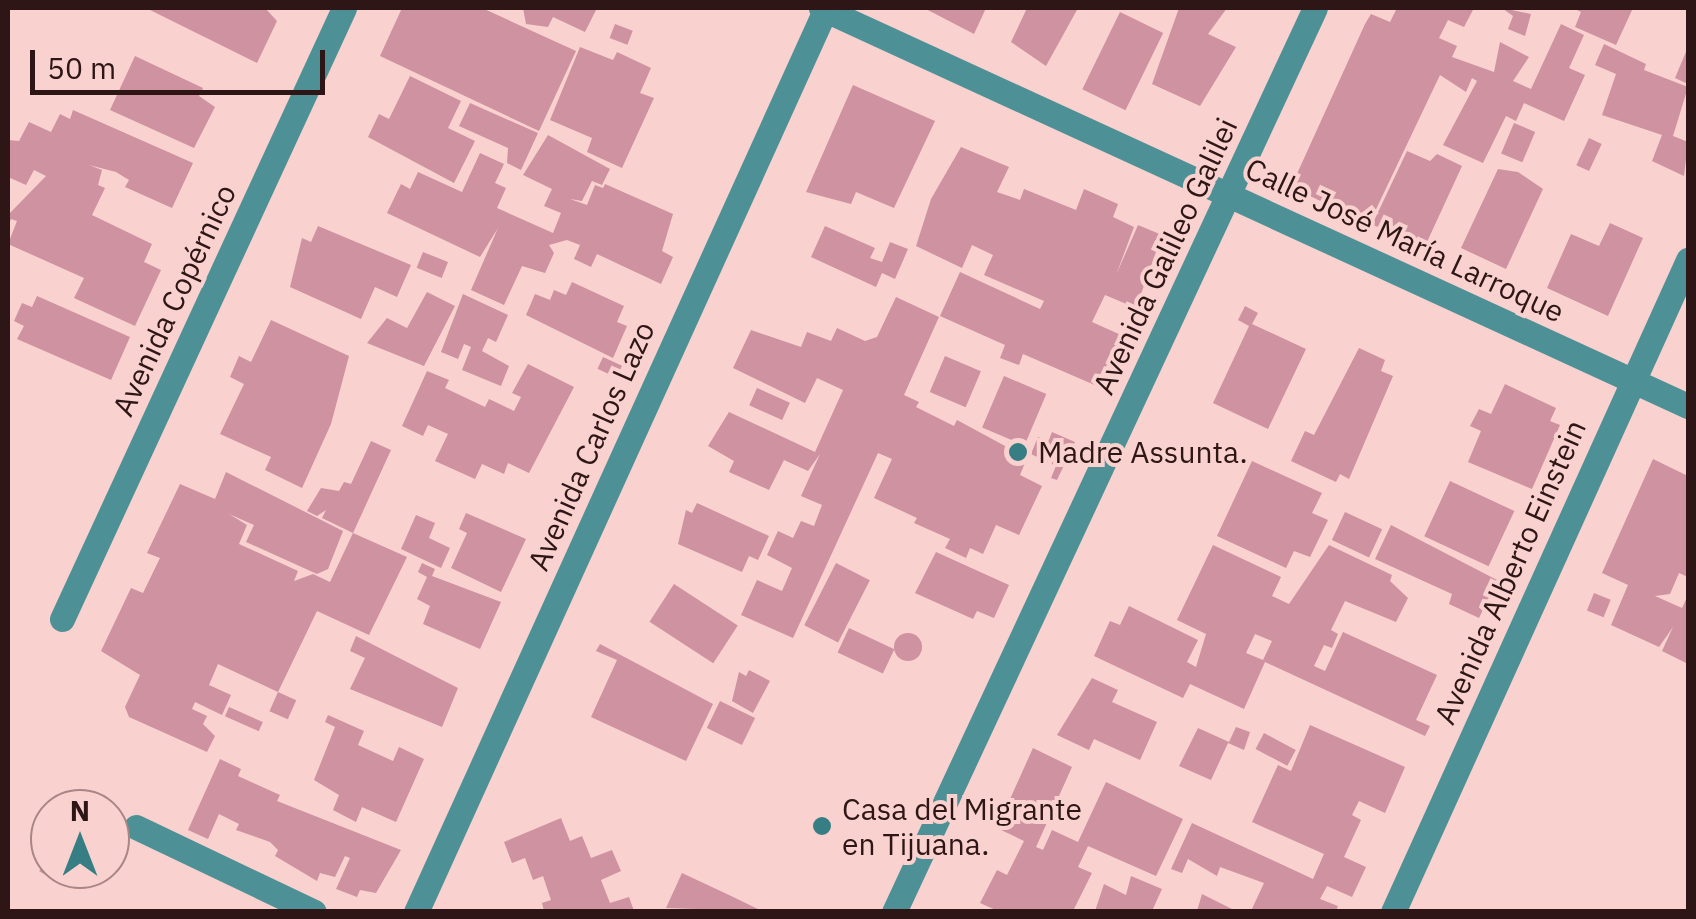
<!DOCTYPE html>
<html>
<head>
<meta charset="utf-8">
<style>
	body { margin:0 }
	#map { position:relative; width:1696px; height:919px; overflow:hidden; background:#f9d1cf; font-family:"IBM Plex Sans",sans-serif }
	div>[style] { position:absolute }
	.building>* { inset:0; background:#ce92a1; transform-origin:0 0 }
	.round { border-radius:50% }
	.minor>* { height:25px; margin:-12.5px; padding:0 12.5px; transform-origin:12.5px; border-radius:12.5px; background:#4d9197 }
	.dots>* { width:28px; height:28px; translate:-50% -50%; box-sizing:border-box; border:5px solid #f9d1cf; border-radius:50% }
	span { translate:-50% -50%; white-space:nowrap; text-align:center; line-height:1.15; -webkit-text-stroke:8px #f9d1cf; paint-order:stroke }
	.street-label { font-size:30px; color:#2d1615 }
	.poi-label { font-size:30px; color:#2d1615 }
	.left { translate:0 -50%; text-align:left }
	.frame { position:absolute; inset:0; border:10px solid #2d1615; pointer-events:none }
	.north { position:absolute; left:30px; top:789px; width:100px; height:100px; box-sizing:border-box; background:#f9d1cf; border:2px solid #a78685; border-radius:50%; rotate:0deg; font-size:28px; font-weight:700; line-height:40px; text-align:center; color:#2d1615 }
	.north::after { content:''; display:block; margin:auto; width:35px; height:45px; background:#367e84; clip-path:polygon(50% 0,100% 100%,50% 72%,0 100%) }
	.scale { position:absolute; left:30px; top:50px; width:295px; height:45px; box-sizing:border-box; border:5px solid #2d1615; border-top:0; padding-left:12px; font-size:30px; line-height:35px; white-space:nowrap; color:#2d1615; -webkit-text-stroke:8px #f9d1cf; paint-order:stroke }
</style>
</head>
<body>
<div id="map">
	<div class="building">
		<div style="clip-path:polygon(146px 8px,265px 8px,277px 21px,257px 63px)"></div>
		<div style="clip-path:polygon(402px 8px,482px 8px,576px 51px,539px 131px,380px 56px)"></div>
		<div style="clip-path:polygon(523px 8px,597px 8px,585px 32px,553px 17px,548px 27px,526px 24px)"></div>
		<div style="clip-path:polygon(924px 8px,986px 8px,974px 34px)"></div>
		<div style="clip-path:polygon(1027px 8px,1078px 8px,1046px 66px,1011px 42px)"></div>
		<div style="clip-path:polygon(1179px 8px,1227px 8px,1208px 34px,1236px 47px,1200px 106px,1152px 84px)"></div>
		<div style="clip-path:polygon(1397px 8px,1474px 8px,1464px 27px,1448px 20px,1439px 38px,1457px 46px,1452px 57px,1494px 72px,1500px 42px,1529px 57px,1513px 81px,1531px 89px,1561px 24px,1584px 35px,1569px 68px,1585px 75px,1564px 121px,1524px 103px,1516px 121px,1506px 116px,1483px 163px,1443px 145px,1477px 81px,1472px 78px,1466px 92px,1440px 75px,1369px 224px,1291px 187px,1365px 24px,1371px 14px,1390px 22px)"></div>
		<div style="clip-path:polygon(1502px 8px,1531px 14px,1525px 36px,1508px 29px,1513px 16px)"></div>
		<div style="clip-path:polygon(1573px 8px,1633px 8px,1616px 45px,1575px 27px,1581px 12px)"></div>
		<div style="left:1120px;top:12px;width:48px;height:86px;rotate:26deg"></div>
		<div style="left:615px;top:24px;width:19px;height:15px;rotate:21deg"></div>
		<div style="clip-path:polygon(1604px 44px,1646px 64px,1644px 70px,1688px 87px,1673px 136px,1688px 142px,1684px 176px,1652px 161px,1662px 135px,1602px 115px,1616px 74px,1595px 65px)"></div>
		<div style="clip-path:polygon(580px 47px,613px 60px,617px 52px,651px 68px,640px 93px,654px 98px,622px 168px,587px 152px,592px 138px,550px 120px)"></div>
		<div style="clip-path:polygon(1688px 47px,1688px 84px,1675px 78px)"></div>
		<div style="clip-path:polygon(135px 56px,203px 88px,199px 96px,215px 107px,194px 148px,110px 110px)"></div>
		<div style="clip-path:polygon(410px 76px,461px 101px,448px 128px,475px 141px,454px 183px,368px 137px,379px 114px,389px 119px)"></div>
		<div style="clip-path:polygon(853px 85px,935px 121px,894px 208px,856px 192px,851px 204px,806px 192px)"></div>
		<div style="clip-path:polygon(470px 103px,538px 133px,521px 170px,507px 163px,508px 148px,459px 126px)"></div>
		<div style="clip-path:polygon(73px 110px,193px 163px,172px 208px,125px 187px,129px 180px,116px 172px,89px 165px,102px 170px,98px 185px,105px 188px,92px 215px,152px 244px,144px 262px,161px 270px,135px 326px,74px 298px,84px 278px,8px 244px,17px 221px,11px 219px,8px 226px,8px 215px,46px 176px,34px 170px,26px 185px,8px 177px,8px 140px,19px 141px,29px 122px,51px 132px,60px 114px,70px 119px)"></div>
		<div style="left:1514px;top:123px;width:23px;height:33px;rotate:23deg"></div>
		<div style="clip-path:polygon(548px 135px,610px 169px,602px 185px,592px 181px,582px 201px,570px 199px,587px 205px,595px 185px,603px 188px,605px 184px,673px 214px,662px 251px,673px 257px,661px 284px,597px 254px,591px 267px,574px 259px,580px 245px,567px 240px,549px 245px,554px 253px,545px 273px,522px 266px,504px 305px,471px 290px,498px 228px,480px 257px,387px 213px,401px 184px,410px 189px,418px 172px,462px 192px,480px 153px,504px 164px,495px 183px,506px 188px,497px 208px,553px 233px,561px 213px,544px 206px,552px 189px,523px 175px)"></div>
		<div style="left:1589px;top:138px;width:14px;height:30px;rotate:25deg"></div>
		<div style="clip-path:polygon(961px 147px,1009px 167px,997px 192px,1020px 200px,1024px 189px,1076px 210px,1084px 189px,1118px 204px,1113px 217px,1134px 227px,1116px 275px,1138px 225px,1162px 235px,1136px 308px,1105px 295px,1092px 322px,1121px 335px,1097px 386px,1023px 354px,1019px 365px,1000px 358px,1005px 345px,940px 316px,960px 272px,1040px 309px,1044px 301px,984px 275px,993px 255px,972px 245px,962px 268px,916px 246px,931px 199px)"></div>
		<div style="clip-path:polygon(1407px 151px,1430px 161px,1437px 154px,1462px 166px,1427px 242px,1372px 225px)"></div>
		<div style="clip-path:polygon(1498px 169px,1518px 172px,1543px 189px,1506px 269px,1461px 248px)"></div>
		<div style="clip-path:polygon(1610px 223px,1643px 238px,1608px 316px,1547px 288px,1571px 234px,1599px 246px)"></div>
		<div style="clip-path:polygon(318px 226px,411px 265px,397px 297px,375px 287px,361px 319px,290px 287px,302px 238px,311px 242px)"></div>
		<div style="clip-path:polygon(825px 226px,875px 248px,870px 258px,882px 262px,890px 242px,908px 249px,895px 279px,882px 273px,876px 287px,811px 257px)"></div>
		<div style="left:423px;top:252px;width:27px;height:17px;rotate:22deg"></div>
		<div style="clip-path:polygon(572px 282px,624px 306px,617px 322px,627px 326px,613px 358px,526px 315px,535px 294px,550px 300px,554px 290px,566px 295px)"></div>
		<div style="clip-path:polygon(427px 292px,455px 306px,424px 366px,367px 343px,387px 318px,407px 328px)"></div>
		<div style="clip-path:polygon(463px 294px,508px 315px,496px 342px,488px 338px,482px 351px,509px 366px,501px 386px,462px 370px,471px 347px,464px 344px,458px 359px,441px 352px)"></div>
		<div style="clip-path:polygon(37px 296px,130px 337px,111px 380px,17px 339px,24px 326px,14px 321px,22px 303px,32px 307px)"></div>
		<div style="clip-path:polygon(896px 297px,939px 317px,904px 395px,919px 402px,916px 407px,954px 426px,957px 420px,1027px 458px,1020px 475px,1042px 486px,1019px 535px,996px 525px,983px 554px,970px 548px,966px 558px,945px 548px,950px 539px,914px 523px,917px 518px,874px 498px,892px 459px,878px 453px,793px 638px,741px 615px,757px 580px,782px 591px,792px 568px,767px 555px,778px 531px,793px 538px,801px 521px,814px 526px,822px 505px,801px 496px,820px 454px,808px 471px,784px 460px,769px 490px,729px 472px,734px 461px,708px 446px,729px 412px,815px 452px,843px 390px,817px 378px,805px 403px,733px 368px,751px 330px,801px 347px,807px 332px,831px 341px,837px 328px,865px 341px,877px 337px)"></div>
		<div style="clip-path:polygon(1245px 306px,1258px 313px,1252px 324px,1306px 349px,1268px 429px,1213px 403px,1249px 326px,1238px 320px)"></div>
		<div style="clip-path:polygon(271px 320px,349px 356px,331px 424px,302px 488px,265px 470px,271px 457px,220px 434px,244px 384px,230px 377px,239px 356px,251px 362px)"></div>
		<div style="clip-path:polygon(1359px 348px,1385px 360px,1381px 371px,1393px 376px,1349px 479px,1340px 474px,1336px 482px,1291px 461px,1305px 431px,1314px 435px)"></div>
		<div style="left:945px;top:356px;width:39px;height:39px;rotate:23deg"></div>
		<div style="left:603px;top:357px;width:21px;height:13px;rotate:25deg"></div>
		<div style="clip-path:polygon(528px 364px,574px 387px,529px 473px,508px 463px,504px 474px,482px 464px,475px 479px,435px 461px,448px 434px,428px 425px,423px 436px,402px 426px,427px 371px,449px 380px,445px 388px,485px 407px,489px 399px,514px 411px,521px 397px,512px 393px)"></div>
		<div style="left:1004px;top:376px;width:46px;height:56px;rotate:23deg"></div>
		<div style="clip-path:polygon(1505px 384px,1556px 408px,1550px 421px,1560px 425px,1532px 489px,1468px 462px,1481px 431px,1470px 426px,1479px 409px,1491px 414px)"></div>
		<div style="left:757px;top:388px;width:36px;height:19px;rotate:24deg"></div>
		<div style="clip-path:polygon(1052px 432px,1075px 442px,1057px 480px,1051px 478px,1056px 466px,1031px 454px,1038px 437px,1048px 442px)"></div>
		<div style="clip-path:polygon(371px 441px,391px 450px,353px 533px,322px 518px,326px 510px,317px 516px,307px 511px,321px 488px,339px 491px,344px 482px,351px 484px)"></div>
		<div style="clip-path:polygon(1653px 459px,1688px 476px,1688px 577px,1679px 573px,1670px 594px,1655px 596px,1682px 608px,1688px 595px,1688px 664px,1662px 651px,1673px 627px,1659px 647px,1611px 625px,1628px 585px,1602px 573px)"></div>
		<div style="clip-path:polygon(1252px 461px,1322px 493px,1312px 513px,1328px 520px,1310px 557px,1294px 551px,1286px 568px,1217px 536px)"></div>
		<div style="clip-path:polygon(226px 472px,343px 531px,328px 569px,317px 574px,246px 542px,254px 525px,229px 514px,247px 525px,239px 544px,298px 571px,294px 581px,313px 574px,330px 582px,353px 533px,407px 557px,369px 635px,317px 611px,278px 692px,218px 664px,209px 685px,231px 695px,222px 715px,195px 702px,192px 709px,207px 716px,203px 724px,215px 736px,207px 752px,129px 717px,125px 707px,140px 675px,101px 651px,131px 588px,143px 593px,160px 558px,147px 553px,180px 484px,215px 499px)"></div>
		<div style="left:1450px;top:481px;width:71px;height:61px;rotate:25deg"></div>
		<div style="clip-path:polygon(697px 503px,769px 536px,758px 560px,749px 556px,742px 572px,678px 544px,686px 510px,692px 513px)"></div>
		<div style="left:1345px;top:512px;width:41px;height:31px;rotate:25deg"></div>
		<div style="clip-path:polygon(466px 513px,526px 539px,501px 592px,451px 568px,467px 533px,459px 529px)"></div>
		<div style="clip-path:polygon(416px 515px,435px 523px,429px 538px,450px 548px,441px 568px,401px 549px)"></div>
		<div style="clip-path:polygon(1391px 525px,1497px 580px,1479px 618px,1449px 604px,1452px 594px,1375px 559px)"></div>
		<div style="clip-path:polygon(evenodd,1213px 545px,1281px 577px,1272px 596px,1289px 604px,1329px 545px,1392px 575px,1390px 581px,1408px 598px,1396px 622px,1345px 601px,1331px 630px,1338px 634px,1332px 648px,1324px 645px,1314px 666px,1325px 671px,1343px 632px,1437px 675px,1416px 720px,1430px 726px,1425px 736px,1265px 662px,1244px 709px,1190px 684px,1183px 698px,1094px 656px,1110px 621px,1120px 625px,1129px 606px,1198px 640px,1187px 662px,1196px 667px,1206px 634px,1177px 620px,1213px 545px,1255px 634px,1272px 641px,1263px 660px,1246px 653px,1255px 634px)"></div>
		<div style="clip-path:polygon(936px 552px,1009px 585px,994px 618px,977px 611px,973px 619px,915px 593px)"></div>
		<div style="clip-path:polygon(422px 563px,435px 569px,432px 576px,501px 602px,480px 649px,423px 624px,430px 606px,417px 599px,427px 577px,418px 572px)"></div>
		<div style="left:836px;top:563px;width:38px;height:70px;rotate:27deg"></div>
		<div style="left:674px;top:584px;width:76px;height:45px;rotate:33deg"></div>
		<div style="left:1594px;top:593px;width:18px;height:19px;rotate:22deg"></div>
		<div style="left:849px;top:628px;width:50px;height:27px;rotate:25deg"></div>
		<div class="round" style="left:894px;top:633px;width:28px;height:28px"></div>
		<div style="clip-path:polygon(356px 636px,458px 688px,442px 727px,350px 689px,365px 658px,350px 651px)"></div>
		<div style="clip-path:polygon(600px 644px,713px 704px,686px 761px,591px 717px,617px 660px,596px 651px)"></div>
		<div style="clip-path:polygon(749px 670px,770px 681px,753px 713px,732px 701px,739px 672px,746px 676px)"></div>
		<div style="clip-path:polygon(1092px 678px,1118px 690px,1112px 702px,1157px 722px,1140px 760px,1094px 739px,1089px 750px,1057px 735px)"></div>
		<div style="left:278px;top:692px;width:20px;height:21px;rotate:24deg"></div>
		<div style="left:720px;top:701px;width:39px;height:30px;rotate:26deg"></div>
		<div style="left:229px;top:707px;width:37px;height:10px;rotate:24deg"></div>
		<div style="clip-path:polygon(328px 715px,364px 731px,358px 745px,393px 761px,399px 747px,424px 759px,396px 822px,362px 807px,356px 822px,333px 810px,339px 795px,314px 780px,335px 727px,325px 722px)"></div>
		<div style="clip-path:polygon(1310px 725px,1405px 767px,1385px 813px,1359px 801px,1352px 815px,1361px 820px,1344px 857px,1366px 867px,1352px 897px,1327px 886px,1320px 899px,1338px 906px,1336px 911px,1251px 911px,1264px 883px,1220px 867px,1217px 876px,1188px 859px,1182px 873px,1171px 869px,1192px 823px,1313px 879px,1324px 854px,1252px 822px,1278px 765px,1291px 771px)"></div>
		<div style="clip-path:polygon(1236px 727px,1250px 732px,1244px 750px,1228px 743px,1211px 780px,1179px 766px,1198px 728px,1229px 742px)"></div>
		<div style="left:1264px;top:733px;width:36px;height:18px;rotate:28deg"></div>
		<div style="clip-path:polygon(1033px 748px,1072px 767px,1036px 847px,1043px 850px,1052px 830px,1078px 842px,1106px 782px,1183px 819px,1156px 876px,1088px 846px,1078px 867px,1092px 873px,1073px 911px,998px 911px,980px 903px,997px 870px,1007px 875px,1024px 841px,997px 828px)"></div>
		<div style="clip-path:polygon(220px 759px,241px 769px,238px 776px,280px 795px,277px 801px,401px 850px,376px 893px,360px 890px,357px 897px,336px 889px,350px 858px,345px 856px,335px 877px,320px 873px,317px 881px,275px 856px,278px 850px,270px 842px,236px 830px,239px 824px,219px 814px,208px 839px,188px 830px)"></div>
		<div style="clip-path:polygon(561px 818px,570px 841px,582px 836px,591px 858px,612px 850px,621px 871px,601px 880px,610px 903px,629px 897px,634px 911px,544px 911px,542px 903px,551px 900px,543px 876px,533px 880px,525px 858px,512px 863px,504px 842px)"></div>
		<div style="clip-path:polygon(50px 860px,50px 869px,70px 869px,62px 885px,39px 871px)"></div>
		<div style="clip-path:polygon(682px 873px,729px 895px,762px 911px,666px 908px)"></div>
		<div style="clip-path:polygon(1131px 876px,1162px 889px,1152px 911px,1095px 911px,1104px 884px,1126px 895px)"></div>
		<div style="clip-path:polygon(1202px 894px,1236px 911px,1197px 911px)"></div>
	</div>
	<div class="minor">
		<div style="left:821px;top:8px;width:954px;rotate:24.66deg"></div>
		<div style="left:62px;top:619px;width:673px;rotate:-65.22deg"></div>
		<div style="left:136px;top:827px;width:197px;rotate:25.5deg"></div>
		<div style="left:416px;top:912px;width:993px;rotate:-65.6deg"></div>
		<div style="left:894px;top:912px;width:997px;rotate:-65.03deg"></div>
		<div style="left:1393px;top:912px;width:716px;rotate:-65.66deg"></div>
	</div>
	<div class="dots">
		<div style="left:1018px;top:452px;background:#367e84"></div>
		<div style="left:822px;top:826px;background:#367e84"></div>
	</div>
	<div class="street-label">
		<span style="left:1405px;top:240px;rotate:25deg">Calle José María Larroque</span>
		<span style="left:1165px;top:256px;rotate:-65deg">Avenida Galileo Galilei</span>
		<span style="left:174px;top:300px;rotate:-65deg">Avenida Copérnico</span>
		<span style="left:591px;top:446px;rotate:-66deg">Avenida Carlos Lazo</span>
		<span style="left:1510px;top:572px;rotate:-66deg">Avenida Alberto Einstein</span>
	</div>
	<div class="poi-label">
		<span class="left" style="left:1038px;top:452px">Madre Assunta.</span>
		<span class="left" style="left:842px;top:826px">Casa del Migrante<br>en Tijuana.</span>
	</div>
	<div class="frame"></div>
	<div class="north">N</div>
	<div class="scale">50 m</div>
</div>
</body>
</html>
